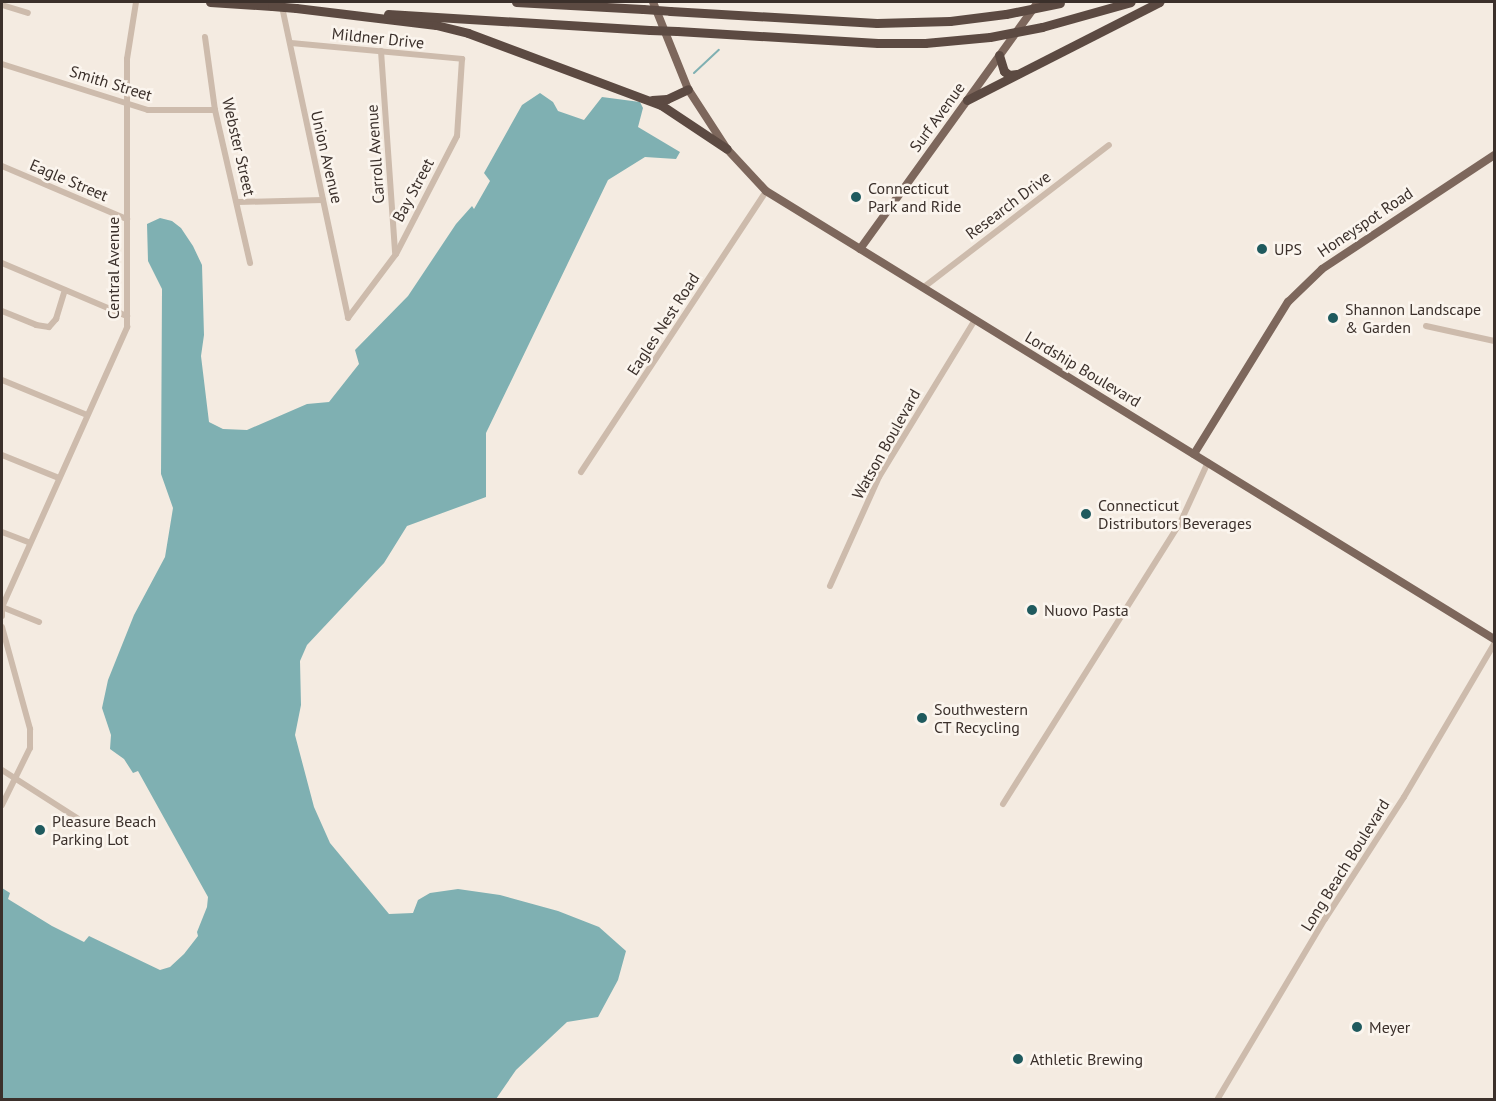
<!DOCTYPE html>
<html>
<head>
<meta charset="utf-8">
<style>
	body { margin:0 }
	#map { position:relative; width:1496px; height:1101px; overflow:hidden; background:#f4ebe1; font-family:"PT Sans",sans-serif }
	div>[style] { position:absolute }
	.water>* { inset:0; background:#7fb0b2 }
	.stream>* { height:2px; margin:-1px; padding:0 1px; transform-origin:1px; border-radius:1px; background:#7fb0b2 }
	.minor>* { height:6px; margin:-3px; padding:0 3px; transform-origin:3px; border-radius:3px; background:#cdbbac }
	.major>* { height:8px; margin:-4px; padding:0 4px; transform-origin:4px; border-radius:4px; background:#7d675c }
	.highway>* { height:9px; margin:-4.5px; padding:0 4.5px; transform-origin:4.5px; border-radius:4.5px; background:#5c4a42 }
	.highway-bridge>* { height:9px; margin:-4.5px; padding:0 4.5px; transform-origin:4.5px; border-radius:4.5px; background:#5c4a42 }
	.dots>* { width:16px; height:16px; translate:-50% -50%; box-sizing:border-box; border:3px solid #fbf5ee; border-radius:50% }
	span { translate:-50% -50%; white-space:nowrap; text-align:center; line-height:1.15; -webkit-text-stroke:5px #fbf5ee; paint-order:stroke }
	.street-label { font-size:16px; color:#3b302b }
	.poi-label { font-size:16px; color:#3b302b }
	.left { translate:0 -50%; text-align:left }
	.frame { position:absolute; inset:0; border:3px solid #3b302b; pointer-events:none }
</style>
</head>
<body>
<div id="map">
	<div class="water">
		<div style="clip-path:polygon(540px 93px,553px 102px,558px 111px,584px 120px,602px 97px,640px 102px,643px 108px,638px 127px,680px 152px,676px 159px,645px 157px,608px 180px,486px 433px,486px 497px,407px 526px,384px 563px,307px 645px,300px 661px,301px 705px,295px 735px,314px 807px,330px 843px,389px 914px,413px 913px,418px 900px,430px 893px,458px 889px,500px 895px,558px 911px,599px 927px,626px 951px,618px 980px,598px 1017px,567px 1022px,516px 1070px,496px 1099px,2px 1099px,2px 888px,10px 893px,8px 899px,52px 926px,84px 942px,89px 936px,160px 970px,170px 967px,184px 954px,198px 936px,197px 932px,207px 907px,208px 897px,138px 771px,133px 773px,124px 759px,110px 749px,111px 735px,102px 708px,108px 680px,134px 615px,165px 557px,173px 508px,161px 474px,162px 289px,148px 261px,147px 224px,160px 218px,172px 221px,181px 228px,193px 246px,202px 265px,204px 335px,201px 356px,209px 422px,223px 429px,247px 430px,307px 404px,329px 402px,359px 364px,355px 350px,408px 296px,456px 224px,472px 206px,474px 209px,490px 181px,484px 173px,522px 105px)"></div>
	</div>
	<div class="stream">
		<div style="left:744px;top:2px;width:1px"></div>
		<div style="left:694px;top:73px;width:34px;rotate:-43deg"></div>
	</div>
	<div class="minor">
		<div style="left:281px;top:2px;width:323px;rotate:78deg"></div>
		<div style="left:2px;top:5px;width:27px;rotate:17deg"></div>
		<div style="left:205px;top:37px;width:74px;rotate:82.2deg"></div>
		<div style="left:215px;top:110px;width:157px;rotate:77.1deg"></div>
		<div style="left:291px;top:43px;width:172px;rotate:5.3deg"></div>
		<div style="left:462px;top:59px;width:77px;rotate:93.7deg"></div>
		<div style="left:457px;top:136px;width:133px;rotate:117.3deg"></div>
		<div style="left:396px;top:254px;width:80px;rotate:126.9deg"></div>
		<div style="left:381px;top:51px;width:202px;rotate:86deg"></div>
		<div style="left:2px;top:64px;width:153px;rotate:17.5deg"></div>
		<div style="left:148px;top:110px;width:67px"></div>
		<div style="left:2px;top:166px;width:136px;rotate:23deg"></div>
		<div style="left:238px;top:202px;width:85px;rotate:-1.3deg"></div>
		<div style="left:2px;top:263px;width:136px;rotate:23deg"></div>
		<div style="left:924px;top:287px;width:233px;rotate:-37.5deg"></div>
		<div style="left:2px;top:311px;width:37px;rotate:22deg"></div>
		<div style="left:36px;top:325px;width:13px;rotate:9deg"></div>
		<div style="left:49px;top:327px;width:11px;rotate:-49deg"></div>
		<div style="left:56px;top:319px;width:30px;rotate:-73deg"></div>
		<div style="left:1426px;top:326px;width:70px;rotate:12.4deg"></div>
		<div style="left:2px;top:380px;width:92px;rotate:22.4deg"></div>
		<div style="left:2px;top:455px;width:61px;rotate:22deg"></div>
		<div style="left:581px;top:472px;width:336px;rotate:-56.6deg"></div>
		<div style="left:2px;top:532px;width:30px;rotate:21deg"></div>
		<div style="left:830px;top:586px;width:120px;rotate:-65.8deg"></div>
		<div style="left:879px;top:477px;width:184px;rotate:-58.6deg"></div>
		<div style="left:2px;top:607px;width:40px;rotate:22deg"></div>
		<div style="left:2px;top:616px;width:9px;rotate:-90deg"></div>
		<div style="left:2px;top:607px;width:307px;rotate:-65.9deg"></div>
		<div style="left:127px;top:327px;width:268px;rotate:-90deg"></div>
		<div style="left:127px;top:59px;width:58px;rotate:-81deg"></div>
		<div style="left:2px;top:627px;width:106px;rotate:74.6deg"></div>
		<div style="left:30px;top:729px;width:19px;rotate:90deg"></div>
		<div style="left:30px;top:748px;width:64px;rotate:116.2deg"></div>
		<div style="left:2px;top:770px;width:89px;rotate:32.6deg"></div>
		<div style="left:1003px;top:804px;width:334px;rotate:-57.8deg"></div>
		<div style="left:1181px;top:521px;width:65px;rotate:-65.4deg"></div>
		<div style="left:1217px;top:1100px;width:211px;rotate:-59.2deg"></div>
		<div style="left:1325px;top:919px;width:145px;rotate:-57.1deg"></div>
		<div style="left:1404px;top:797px;width:178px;rotate:-59.5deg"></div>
	</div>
	<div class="major">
		<div style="left:653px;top:2px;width:94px;rotate:68.1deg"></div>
		<div style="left:688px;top:89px;width:72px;rotate:57deg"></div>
		<div style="left:727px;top:149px;width:57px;rotate:47.1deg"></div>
		<div style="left:766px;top:191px;width:855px;rotate:31.61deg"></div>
		<div style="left:860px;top:249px;width:304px;rotate:-54.2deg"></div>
		<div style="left:1194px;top:454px;width:179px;rotate:-58.3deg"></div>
		<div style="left:1288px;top:302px;width:47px;rotate:-44.1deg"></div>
		<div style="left:1322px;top:269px;width:206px;rotate:-33.5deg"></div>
	</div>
	<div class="highway">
		<div style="left:210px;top:2px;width:62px;rotate:3.7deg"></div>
		<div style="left:516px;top:2px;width:127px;rotate:3.2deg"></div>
		<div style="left:296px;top:8px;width:141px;rotate:6.9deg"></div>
		<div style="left:436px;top:25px;width:33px;rotate:14deg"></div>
		<div style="left:468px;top:33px;width:206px;rotate:20.5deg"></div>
		<div style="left:661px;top:105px;width:79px;rotate:33.7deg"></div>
		<div style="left:670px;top:11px;width:207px;rotate:3.3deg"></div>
		<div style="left:877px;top:23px;width:73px;rotate:-1.6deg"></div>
		<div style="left:950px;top:21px;width:56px;rotate:-7.1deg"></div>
		<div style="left:388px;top:14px;width:262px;rotate:3.5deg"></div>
		<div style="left:1042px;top:27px;width:92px;rotate:-15.7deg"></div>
		<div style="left:677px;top:31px;width:201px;rotate:3.4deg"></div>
		<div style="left:878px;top:43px;width:47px"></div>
		<div style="left:925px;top:43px;width:65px;rotate:-5.3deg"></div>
		<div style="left:999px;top:55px;width:17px;rotate:73deg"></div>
		<div style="left:1004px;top:71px;width:6px;rotate:39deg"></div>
		<div style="left:1009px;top:75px;width:8px;rotate:-7deg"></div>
		<div style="left:652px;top:100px;width:15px;rotate:-4deg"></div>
		<div style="left:667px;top:99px;width:23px;rotate:-25deg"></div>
		<div style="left:967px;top:100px;width:216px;rotate:-27deg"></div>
	</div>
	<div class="highway-bridge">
		<div style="left:272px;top:6px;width:24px;rotate:5deg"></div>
		<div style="left:643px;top:9px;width:27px;rotate:4deg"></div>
		<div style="left:1006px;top:14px;width:55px;rotate:-11.5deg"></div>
		<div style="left:650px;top:30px;width:27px;rotate:2deg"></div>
		<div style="left:990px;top:37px;width:53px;rotate:-10.9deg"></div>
	</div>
	<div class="dots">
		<div style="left:856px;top:197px;background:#1f5a5e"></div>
		<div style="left:1262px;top:249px;background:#1f5a5e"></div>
		<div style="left:1333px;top:318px;background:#1f5a5e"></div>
		<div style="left:1086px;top:514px;background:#1f5a5e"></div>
		<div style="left:1032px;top:610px;background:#1f5a5e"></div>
		<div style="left:922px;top:718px;background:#1f5a5e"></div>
		<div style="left:40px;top:830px;background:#1f5a5e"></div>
		<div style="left:1357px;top:1027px;background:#1f5a5e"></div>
		<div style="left:1018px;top:1059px;background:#1f5a5e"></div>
	</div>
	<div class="street-label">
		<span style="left:378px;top:38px;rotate:6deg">Mildner Drive</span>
		<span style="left:111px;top:83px;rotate:17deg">Smith Street</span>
		<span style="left:937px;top:117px;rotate:-54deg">Surf Avenue</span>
		<span style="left:239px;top:147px;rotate:77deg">Webster Street</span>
		<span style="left:375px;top:154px;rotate:-94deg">Carroll Avenue</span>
		<span style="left:327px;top:157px;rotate:77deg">Union Avenue</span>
		<span style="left:69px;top:180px;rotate:23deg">Eagle Street</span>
		<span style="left:413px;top:190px;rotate:-62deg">Bay Street</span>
		<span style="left:1008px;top:205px;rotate:-37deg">Research Drive</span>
		<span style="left:1365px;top:222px;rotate:-34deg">Honeyspot Road</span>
		<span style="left:113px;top:268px;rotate:-90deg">Central Avenue</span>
		<span style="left:663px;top:324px;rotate:-57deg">Eagles Nest Road</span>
		<span style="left:1083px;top:369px;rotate:31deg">Lordship Boulevard</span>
		<span style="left:886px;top:444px;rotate:-61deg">Watson Boulevard</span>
		<span style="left:1345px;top:865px;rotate:-58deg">Long Beach Boulevard</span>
	</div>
	<div class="poi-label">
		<span class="left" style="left:868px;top:197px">Connecticut<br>Park and Ride</span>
		<span class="left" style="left:1274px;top:249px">UPS</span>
		<span class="left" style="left:1345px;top:318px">Shannon Landscape<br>&amp; Garden</span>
		<span class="left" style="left:1098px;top:514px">Connecticut<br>Distributors Beverages</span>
		<span class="left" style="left:1044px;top:610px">Nuovo Pasta</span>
		<span class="left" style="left:934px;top:718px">Southwestern<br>CT Recycling</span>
		<span class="left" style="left:52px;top:830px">Pleasure Beach<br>Parking Lot</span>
		<span class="left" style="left:1369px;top:1027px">Meyer</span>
		<span class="left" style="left:1030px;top:1059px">Athletic Brewing</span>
	</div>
	<div class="frame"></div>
</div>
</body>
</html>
